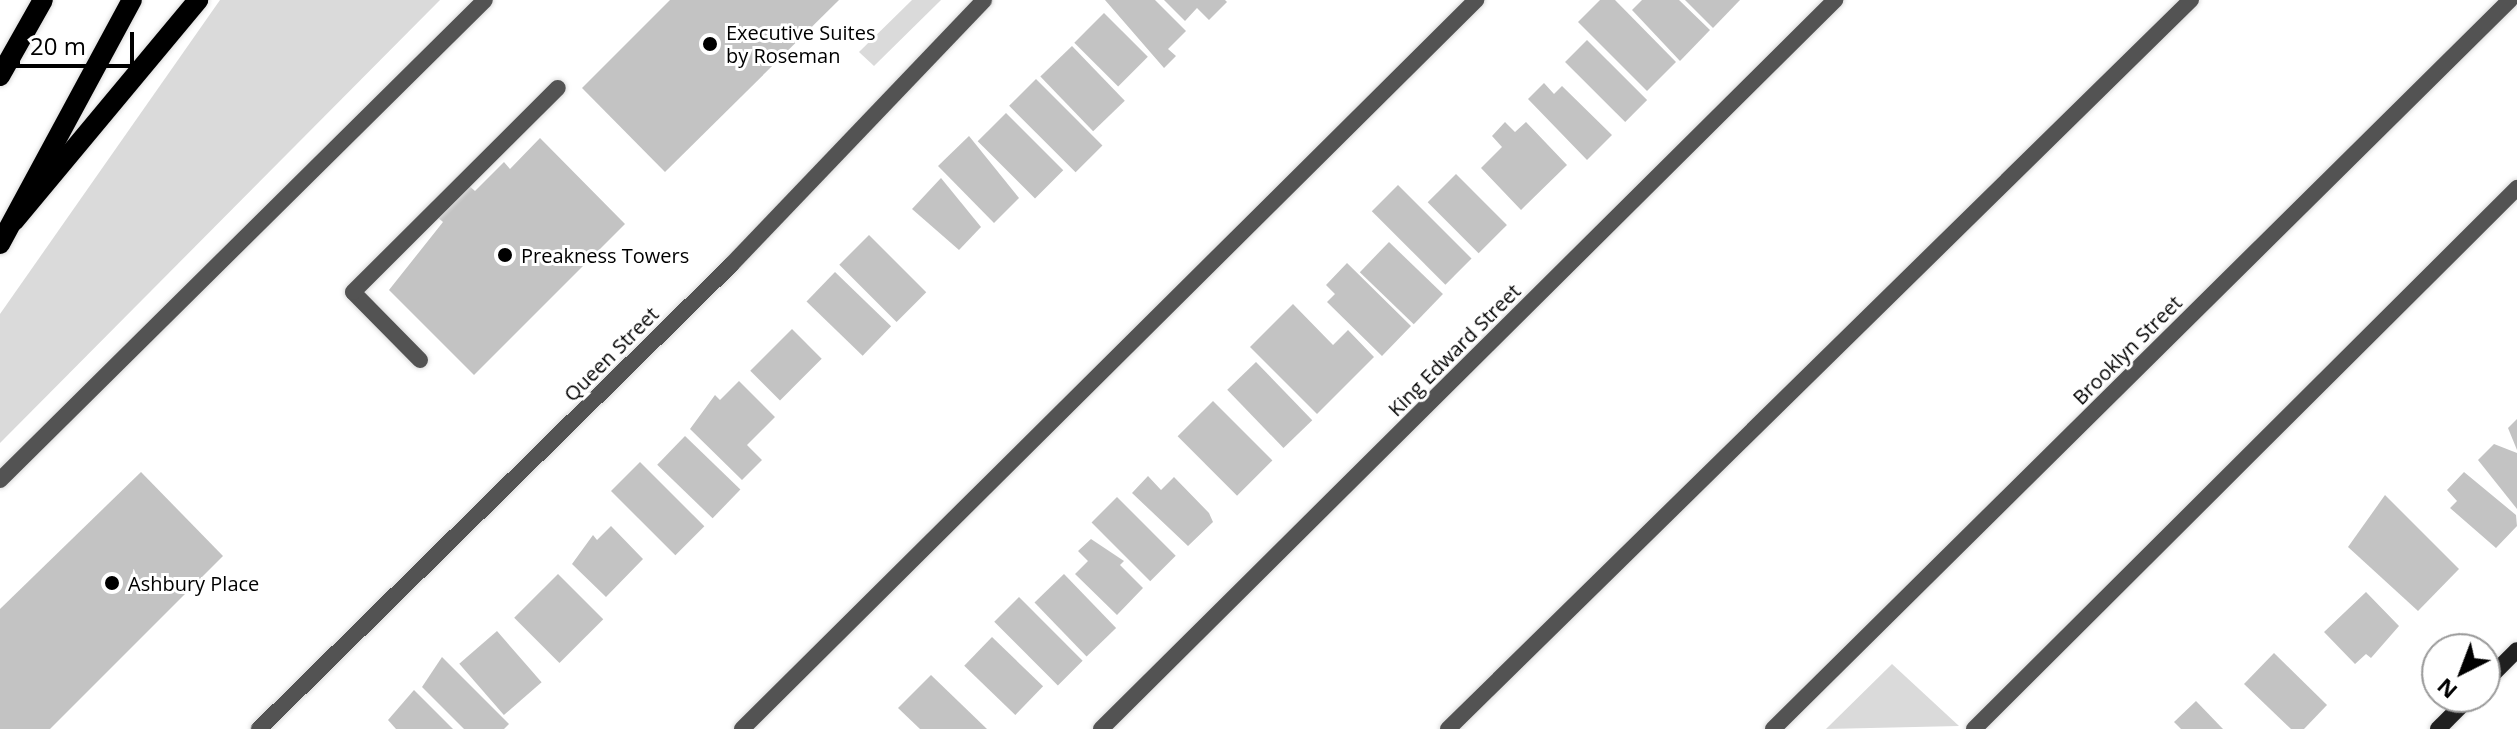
<!DOCTYPE html>
<html>
<head>
<meta charset="utf-8">
<style>
	body { margin:0 }
	#map { position:relative; width:2517px; height:729px; overflow:hidden; background:#fff; font-family:"Open Sans",sans-serif }
	div>[style] { position:absolute }
	.green>* { inset:0; background:#dadada }
	.building>* { inset:0; background:#c3c3c3; transform-origin:0 0 }
	.roads { filter:drop-shadow(0 0 2px #dbdbdb) drop-shadow(0 0 2px #dbdbdb) }
	.lane>* { height:16px; margin:-8px; padding:0 8px; transform-origin:8px; border-radius:8px; background:#535353 }
	.street>* { height:16px; margin:-8px; padding:0 8px; transform-origin:8px; border-radius:8px; background:#535353 }
	.secondary>* { height:16px; margin:-8px; padding:0 8px; transform-origin:8px; border-radius:8px; background:#202020 }
	.primary>* { height:20px; margin:-10px; padding:0 10px; transform-origin:10px; border-radius:10px; background:#000 }
	.dots>* { width:22px; height:22px; translate:-50% -50%; box-sizing:border-box; border:4px solid #fff; border-radius:50% }
	span { translate:-50% -50%; white-space:nowrap; text-align:center; line-height:1.15; -webkit-text-stroke:6px #fff; paint-order:stroke }
	.poi-label { font-size:20px; color:#000 }
	.left { translate:0 -50%; text-align:left }
	.street-label { font-size:20px; color:#000 }
	.north { position:absolute; left:2421px; top:633px; width:80px; height:80px; box-sizing:border-box; background:#fff; border:2px solid #999; border-radius:50%; rotate:222deg; font-size:22px; font-weight:700; line-height:32px; text-align:center; color:#000 }
	.north::after { content:''; display:block; margin:auto; width:28px; height:36px; background:#000; clip-path:polygon(50% 0,100% 100%,50% 72%,0 100%) }
	.scale { position:absolute; left:16px; top:32px; width:118px; height:36px; box-sizing:border-box; border:4px solid #000; border-top:0; padding-left:10px; font-size:24px; line-height:28px; white-space:nowrap; color:#000; -webkit-text-stroke:6px #fff; paint-order:stroke }
</style>
</head>
<body>
<div id="map">
	<div class="green">
		<div style="clip-path:polygon(220px 0,440px 0,0 443px,0 314px)"></div>
		<div style="clip-path:polygon(912px 0,941px 0,874px 66px,859px 52px)"></div>
		<div style="clip-path:polygon(1892px 664px,1959px 726px,1826px 729px)"></div>
	</div>
	<div class="building">
		<div style="clip-path:polygon(670px 0,839px 0,665px 172px,582px 88px)"></div>
		<div style="clip-path:polygon(1105px 0,1155px 0,1186px 31px,1168px 49px,1176px 56px,1164px 68px)"></div>
		<div style="clip-path:polygon(1164px 0,1225px 0,1227px 2px,1209px 20px,1197px 8px,1185px 21px)"></div>
		<div style="clip-path:polygon(1600px 0,1615px 0,1676px 62px,1647px 91px,1578px 22px)"></div>
		<div style="clip-path:polygon(1642px 0,1679px 0,1710px 30px,1680px 61px,1632px 10px)"></div>
		<div style="clip-path:polygon(1685px 0,1740px 0,1713px 28px)"></div>
		<div style="left:1104px;top:13px;width:62px;height:42px;rotate:45deg"></div>
		<div style="left:1587px;top:40px;width:85px;height:31px;rotate:45deg"></div>
		<div style="left:1072px;top:46px;width:76px;height:44px;rotate:46deg"></div>
		<div style="left:1036px;top:79px;width:94px;height:38px;rotate:45deg"></div>
		<div style="clip-path:polygon(1544px 83px,1554px 94px,1562px 86px,1612px 135px,1587px 160px,1528px 99px)"></div>
		<div style="left:1006px;top:113px;width:81px;height:40px;rotate:45deg"></div>
		<div style="clip-path:polygon(1505px 122px,1515px 132px,1526px 122px,1567px 165px,1521px 210px,1481px 168px,1502px 147px,1492px 136px)"></div>
		<div style="clip-path:polygon(969px 136px,1019px 198px,994px 223px,938px 166px)"></div>
		<div style="clip-path:polygon(540px 138px,625px 224px,474px 375px,389px 290px,443px 222px,435px 215px,467px 184px,475px 191px,504px 162px,510px 169px)"></div>
		<div style="left:1456px;top:174px;width:72px;height:40px;rotate:45deg"></div>
		<div style="clip-path:polygon(941px 178px,981px 227px,959px 250px,912px 209px)"></div>
		<div style="left:1398px;top:185px;width:104px;height:37px;rotate:45deg"></div>
		<div style="left:869px;top:235px;width:81px;height:42px;rotate:45deg"></div>
		<div style="left:1389px;top:242px;width:75px;height:42px;rotate:44deg"></div>
		<div style="clip-path:polygon(1347px 263px,1411px 326px,1382px 356px,1327px 302px,1335px 294px,1326px 285px)"></div>
		<div style="left:835px;top:272px;width:78px;height:41px;rotate:44deg"></div>
		<div style="clip-path:polygon(1293px 304px,1333px 345px,1348px 330px,1374px 357px,1317px 414px,1250px 347px)"></div>
		<div style="left:792px;top:329px;width:42px;height:59px;rotate:45deg"></div>
		<div style="left:1256px;top:362px;width:81px;height:40px;rotate:46deg"></div>
		<div style="clip-path:polygon(739px 381px,775px 417px,747px 445px,762px 460px,742px 480px,690px 429px,715px 395px,720px 400px)"></div>
		<div style="left:1213px;top:401px;width:84px;height:50px;rotate:45deg"></div>
		<div style="clip-path:polygon(2517px 419px,2517px 450px,2508px 428px)"></div>
		<div style="left:685px;top:436px;width:77px;height:40px;rotate:44deg"></div>
		<div style="clip-path:polygon(2494px 444px,2517px 453px,2517px 509px,2478px 460px)"></div>
		<div style="left:640px;top:462px;width:91px;height:41px;rotate:45deg"></div>
		<div style="clip-path:polygon(141px 472px,223px 556px,50px 729px,0 729px,0 609px)"></div>
		<div style="clip-path:polygon(2464px 472px,2516px 515px,2517px 526px,2496px 548px,2450px 508px,2457px 501px,2447px 490px)"></div>
		<div style="clip-path:polygon(1148px 476px,1161px 490px,1174px 477px,1209px 513px,1213px 522px,1188px 546px,1132px 493px)"></div>
		<div style="clip-path:polygon(2385px 495px,2459px 569px,2418px 611px,2348px 547px)"></div>
		<div style="left:1117px;top:497px;width:83px;height:36px;rotate:45deg"></div>
		<div style="clip-path:polygon(611px 526px,643px 559px,606px 597px,572px 564px,593px 535px,597px 540px)"></div>
		<div style="clip-path:polygon(1091px 539px,1124px 561px,1120px 565px,1143px 588px,1117px 615px,1075px 574px,1088px 561px,1078px 551px)"></div>
		<div style="left:558px;top:574px;width:64px;height:62px;rotate:45deg"></div>
		<div style="left:1064px;top:574px;width:75px;height:41px;rotate:46deg"></div>
		<div style="clip-path:polygon(2366px 592px,2399px 626px,2371px 658px,2366px 654px,2355px 664px,2324px 632px)"></div>
		<div style="left:1019px;top:597px;width:90px;height:35px;rotate:45deg"></div>
		<div style="left:497px;top:631px;width:68px;height:50px;rotate:49deg"></div>
		<div style="left:992px;top:637px;width:71px;height:40px;rotate:44deg"></div>
		<div style="clip-path:polygon(2274px 653px,2327px 705px,2304px 729px,2291px 729px,2244px 684px)"></div>
		<div style="clip-path:polygon(442px 657px,509px 724px,504px 729px,464px 729px,422px 687px)"></div>
		<div style="clip-path:polygon(931px 675px,987px 729px,920px 729px,898px 708px)"></div>
		<div style="clip-path:polygon(414px 690px,453px 729px,396px 729px,388px 720px)"></div>
		<div style="clip-path:polygon(2196px 701px,2223px 729px,2181px 729px,2174px 722px)"></div>
	</div>
	<div class="roads">
		<div class="lane">
			<div style="left:420px;top:360px;width:95px;rotate:-134.6deg"></div>
			<div style="left:353px;top:292px;width:289px;rotate:-44.9deg"></div>
			<div style="left:0;top:480px;width:682px;rotate:-44.7deg"></div>
			<div style="left:742px;top:729px;width:1035px;rotate:-44.8deg"></div>
			<div style="left:1448px;top:729px;width:1041px;rotate:-44.46deg"></div>
			<div style="left:1974px;top:729px;width:767px;rotate:-44.89deg"></div>
		</div>
		<div class="street">
			<div style="left:259px;top:729px;width:662px;rotate:-44.51deg"></div>
			<div style="left:731px;top:265px;width:366px;rotate:-46.3deg"></div>
			<div style="left:1101px;top:729px;width:1035px;rotate:-44.8deg"></div>
			<div style="left:1773px;top:729px;width:1037px;rotate:-44.69deg"></div>
		</div>
		<div class="secondary">
			<div style="left:2485px;top:682px;width:45px;rotate:-45deg"></div>
			<div style="left:2438px;top:729px;width:45px;rotate:-45deg"></div>
		</div>
		<div class="primary">
			<div style="left:0;top:76px;width:87px;rotate:-60.5deg"></div>
			<div style="left:14px;top:221px;width:288px;rotate:-50.2deg"></div>
			<div style="left:0;top:244px;width:277px;rotate:-61.6deg"></div>
		</div>
	</div>
	<div class="dots">
		<div style="left:710px;top:44px;background:#000"></div>
		<div style="left:505px;top:255px;background:#000"></div>
		<div style="left:112px;top:583px;background:#000"></div>
	</div>
	<div class="poi-label">
		<span class="left" style="left:726px;top:44px">Executive Suites<br>by Roseman</span>
		<span class="left" style="left:521px;top:255px">Preakness Towers</span>
		<span class="left" style="left:128px;top:583px">Ashbury Place</span>
	</div>
	<div class="street-label">
		<span style="left:1454px;top:350px;rotate:-45deg">King Edward Street</span>
		<span style="left:2127px;top:350px;rotate:-45deg">Brooklyn Street</span>
		<span style="left:611px;top:354px;rotate:-45deg">Queen Street</span>
	</div>
	<div class="north">N</div>
	<div class="scale">20 m</div>
</div>
</body>
</html>
